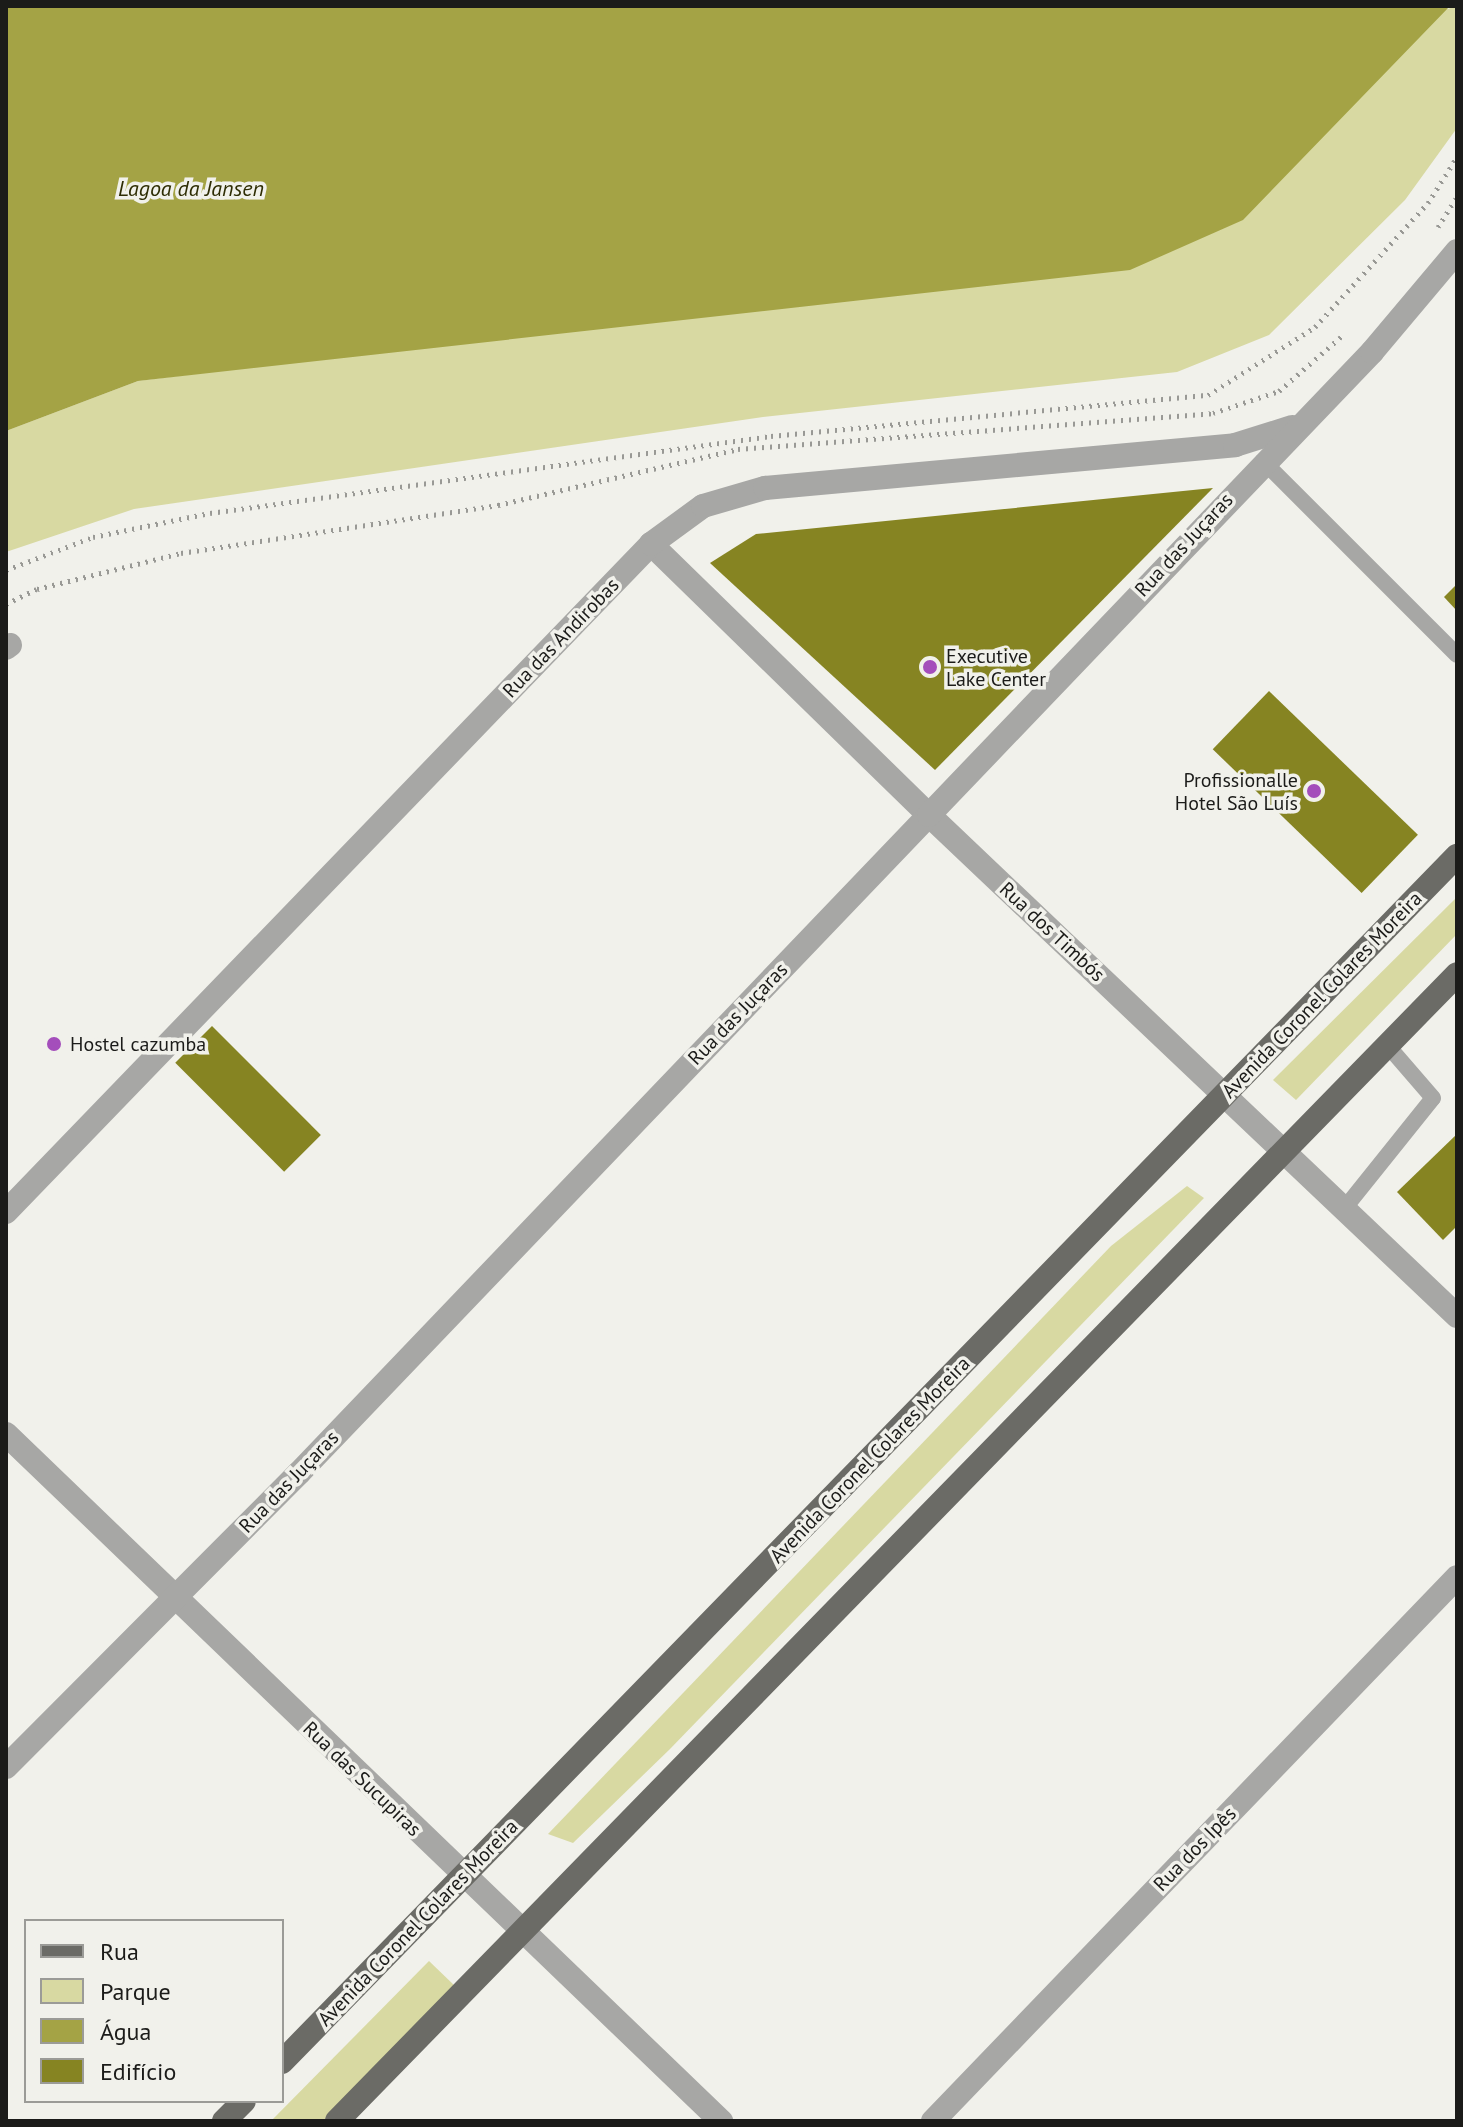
<!DOCTYPE html>
<html>
<head>
<meta charset="utf-8">
<style>
	body { margin:0 }
	#map { position:relative; width:1463px; height:2127px; overflow:hidden; background:#f1f1eb; font-family:"PT Sans",sans-serif }
	div>[style] { position:absolute }
	.green>* { inset:0; background:#d8d9a2 }
	.water>* { inset:0; background:#a4a345 }
	.building>* { inset:0; background:#868422; transform-origin:0 0 }
	.path>* { height:5px; margin-top:-2.5px; transform-origin:0; background:repeating-linear-gradient(90deg,#999995 0 2px,transparent 0 8px) }
	.service>* { height:16px; margin:-8px; padding:0 8px; transform-origin:8px; border-radius:8px; background:#a7a7a5 }
	.minor>* { height:24px; margin:-12px; padding:0 12px; transform-origin:12px; border-radius:12px; background:#a7a7a5 }
	.tertiary>* { height:24px; margin:-12px; padding:0 12px; transform-origin:12px; border-radius:12px; background:#a7a7a5 }
	.primary>* { height:24px; margin:-12px; padding:0 12px; transform-origin:12px; border-radius:12px; background:#6b6b66 }
	.dots>* { width:22px; height:22px; translate:-50% -50%; box-sizing:border-box; border:4px solid #f1f1eb; border-radius:50% }
	span { translate:-50% -50%; white-space:nowrap; text-align:center; line-height:1.15; -webkit-text-stroke:7px #f1f1eb; paint-order:stroke }
	.street-label { font-size:20px; color:#1b1b19 }
	.poi-label { font-size:20px; color:#1b1b19 }
	.left { translate:0 -50%; text-align:left }
	.right { translate:-100% -50%; text-align:right }
	.water-label { font-size:22px; color:#2e2d04; font-style:italic }
	.frame { position:absolute; inset:0; border:8px solid #1b1b19; pointer-events:none }
	.legend { position:absolute; left:24px; top:1919px; width:260px; height:184px; box-sizing:border-box; background:#f1f1eb; border:2px solid #9b9b97; margin:0; padding:10px 14px; list-style:none; font-size:24px; color:#1b1b19 }
	.legend li { display:flex; align-items:center; gap:16px; height:40px }
	.legend b { width:40px; border:2px solid #9b9b97 }
</style>
</head>
<body>
<div id="map">
	<div class="green">
		<div style="clip-path:polygon(1457px 6px,1457px 128px,1405px 200px,1269px 335px,1177px 372px,763px 417px,134px 509px,6px 552px,6px 431px,138px 381px,339px 356px)"></div>
		<div style="clip-path:polygon(1457px 897px,1457px 934px,1296px 1100px,1273px 1080px)"></div>
		<div style="clip-path:polygon(1187px 1186px,1204px 1198px,669px 1750px,573px 1843px,548px 1834px,1111px 1246px)"></div>
		<div style="clip-path:polygon(429px 1961px,456px 1987px,323px 2121px,271px 2121px)"></div>
	</div>
	<div class="water">
		<div style="clip-path:polygon(6px 6px,1450px 6px,1243px 220px,1130px 270px,138px 381px,6px 431px)"></div>
	</div>
	<div class="building">
		<div style="clip-path:polygon(1213px 488px,935px 770px,710px 563px,756px 534px)"></div>
		<div style="clip-path:polygon(1457px 584px,1457px 611px,1444px 597px)"></div>
		<div style="left:1269px;top:691px;width:207px;height:81px;rotate:44deg"></div>
		<div style="left:212px;top:1026px;width:154px;height:52px;rotate:45deg"></div>
		<div style="clip-path:polygon(1457px 1134px,1457px 1226px,1443px 1240px,1397px 1192px)"></div>
	</div>
	<div class="path">
		<div style="left:1438px;top:227px;width:36px;rotate:-58deg"></div>
		<div style="left:6px;top:570px;width:93px;rotate:-20.8deg"></div>
		<div style="left:93px;top:537px;width:119px;rotate:-11.6deg"></div>
		<div style="left:210px;top:513px;width:566px;rotate:-7.82deg"></div>
		<div style="left:771px;top:436px;width:439px;rotate:-5.4deg"></div>
		<div style="left:1208px;top:395px;width:127px;rotate:-32.4deg"></div>
		<div style="left:1315px;top:327px;width:168px;rotate:-47.7deg"></div>
		<div style="left:1428px;top:203px;width:54px;rotate:-57.8deg"></div>
		<div style="left:6px;top:604px;width:34px;rotate:-26deg"></div>
		<div style="left:37px;top:589px;width:148px;rotate:-14deg"></div>
		<div style="left:181px;top:553px;width:321px;rotate:-8.6deg"></div>
		<div style="left:498px;top:505px;width:246px;rotate:-13.1deg"></div>
		<div style="left:738px;top:449px;width:476px;rotate:-4.3deg"></div>
		<div style="left:1213px;top:413px;width:70px;rotate:-18.4deg"></div>
		<div style="left:1279px;top:391px;width:86px;rotate:-41.2deg"></div>
	</div>
	<div class="service">
		<div style="left:1263px;top:461px;width:274px;rotate:45deg"></div>
		<div style="left:1344px;top:1209px;width:142px;rotate:-51.3deg"></div>
		<div style="left:1433px;top:1098px;width:69px;rotate:-130.9deg"></div>
	</div>
	<div class="minor">
		<div style="left:651px;top:544px;width:388px;rotate:44.3deg"></div>
		<div style="left:6px;top:648px;width:5px;rotate:-37deg"></div>
	</div>
	<div class="tertiary">
		<div style="left:929px;top:815px;width:728px;rotate:43.5deg"></div>
		<div style="left:6px;top:1212px;width:929px;rotate:-46deg"></div>
		<div style="left:651px;top:544px;width:64px;rotate:-36.2deg"></div>
		<div style="left:703px;top:506px;width:65px;rotate:-16.2deg"></div>
		<div style="left:765px;top:488px;width:472px;rotate:-5.2deg"></div>
		<div style="left:1235px;top:445px;width:60px;rotate:-17.5deg"></div>
		<div style="left:6px;top:1434px;width:992px;rotate:43.86deg"></div>
		<div style="left:6px;top:1767px;width:415px;rotate:-45.1deg"></div>
		<div style="left:299px;top:1473px;width:911px;rotate:-46.25deg"></div>
		<div style="left:929px;top:815px;width:641px;rotate:-46.26deg"></div>
		<div style="left:1372px;top:352px;width:132px;rotate:-49.9deg"></div>
		<div style="left:933px;top:2121px;width:755px;rotate:-46.07deg"></div>
	</div>
	<div class="primary">
		<div style="left:282px;top:2062px;width:1684px;rotate:-45.75deg"></div>
		<div style="left:224px;top:2121px;width:28px;rotate:-45deg"></div>
		<div style="left:337px;top:2121px;width:1603px;rotate:-45.68deg"></div>
	</div>
	<div class="dots">
		<div style="left:930px;top:667px;background:#a44ebb"></div>
		<div style="left:1314px;top:791px;background:#a44ebb"></div>
		<div style="left:54px;top:1044px;background:#a44ebb"></div>
	</div>
	<div class="street-label">
		<span style="left:1184px;top:545px;rotate:-47deg">Rua das Juçaras</span>
		<span style="left:561px;top:638px;rotate:-46deg">Rua das Andirobas</span>
		<span style="left:1052px;top:932px;rotate:43deg">Rua dos Timbós</span>
		<span style="left:1322px;top:995px;rotate:-46deg">Avenida Coronel Colares Moreira</span>
		<span style="left:738px;top:1014px;rotate:-46deg">Rua das Juçaras</span>
		<span style="left:870px;top:1460px;rotate:-46deg">Avenida Coronel Colares Moreira</span>
		<span style="left:289px;top:1482px;rotate:-46deg">Rua das Juçaras</span>
		<span style="left:362px;top:1779px;rotate:44deg">Rua das Sucupiras</span>
		<span style="left:1195px;top:1849px;rotate:-46deg">Rua dos Ipês</span>
		<span style="left:418px;top:1923px;rotate:-46deg">Avenida Coronel Colares Moreira</span>
	</div>
	<div class="poi-label">
		<span class="left" style="left:946px;top:668px">Executive<br>Lake Center</span>
		<span class="right" style="left:1298px;top:792px">Profissionalle<br>Hotel São Luís</span>
		<span class="left" style="left:70px;top:1044px">Hostel cazumba</span>
	</div>
	<div class="water-label">
		<span style="left:191px;top:189px">Lagoa da Jansen</span>
	</div>
	<div class="frame"></div>
	<ul class="legend">
	<li><b style="height:10px;background:#6b6b66"></b>Rua</li>
	<li><b style="height:22px;background:#d8d9a2"></b>Parque</li>
	<li><b style="height:22px;background:#a4a345"></b>Água</li>
	<li><b style="height:22px;background:#868422"></b>Edifício</li>
	</ul>
</div>
</body>
</html>
